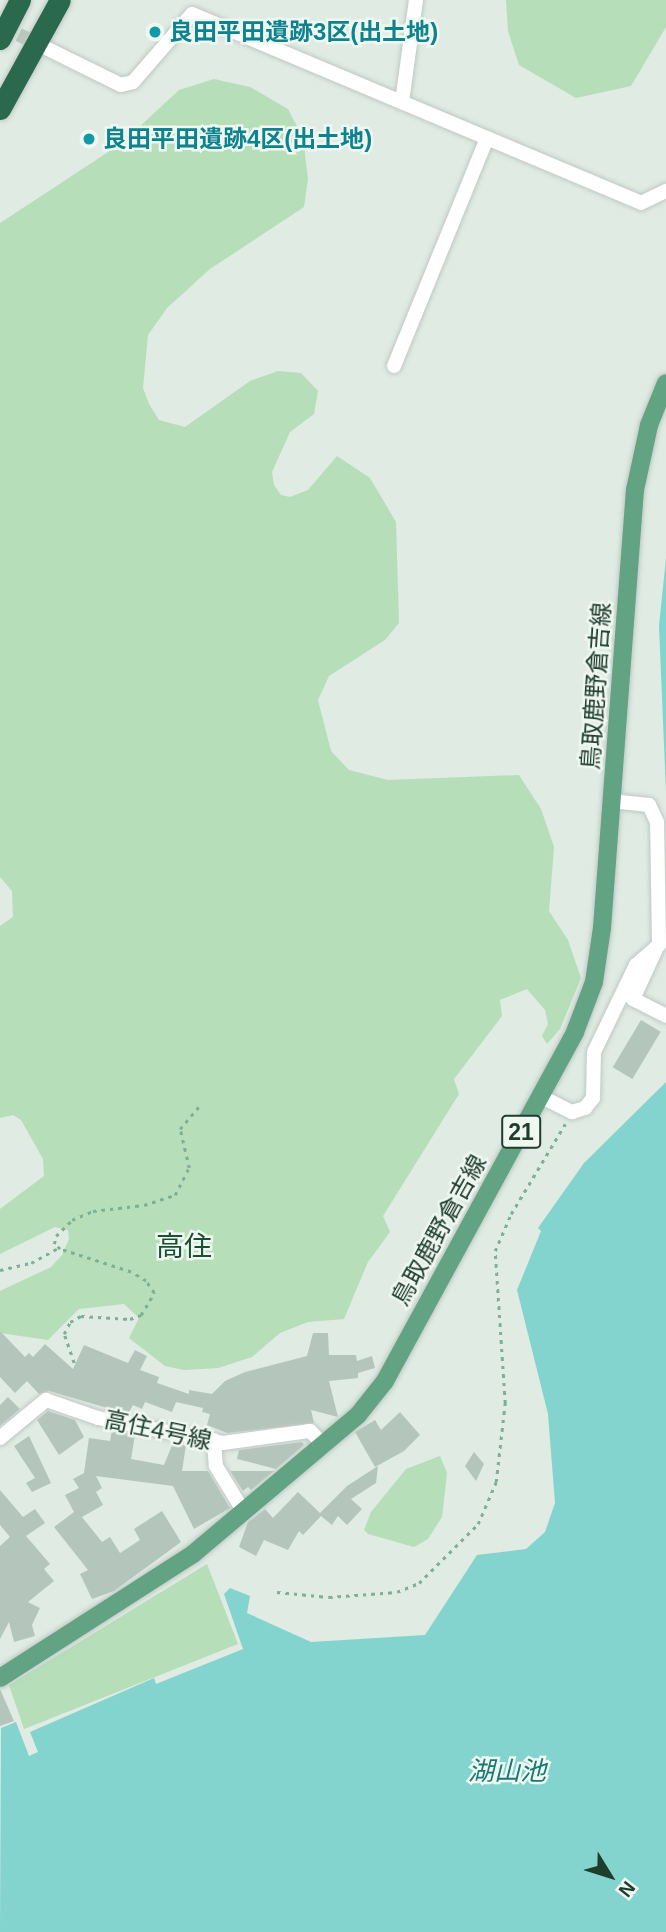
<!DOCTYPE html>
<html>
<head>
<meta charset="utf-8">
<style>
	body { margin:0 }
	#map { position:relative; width:666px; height:1932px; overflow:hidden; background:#dfebe3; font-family:Helvetica,"Noto Sans JP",sans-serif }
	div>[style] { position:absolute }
	.green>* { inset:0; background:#b6deb8 }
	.water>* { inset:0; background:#83d4ce }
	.building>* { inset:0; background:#b4c6bb; transform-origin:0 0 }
	.minor-tunnel>* { height:14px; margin-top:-7px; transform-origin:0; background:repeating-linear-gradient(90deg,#b9c8bf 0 14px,transparent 0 21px) }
	.path>* { height:2.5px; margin-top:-1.25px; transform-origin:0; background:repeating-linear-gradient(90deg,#7db095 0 3.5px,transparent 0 8.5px) }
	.roads { filter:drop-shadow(0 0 2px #c0c8c4) drop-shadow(0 0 2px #c0c8c4) }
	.minor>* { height:14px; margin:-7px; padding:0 7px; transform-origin:7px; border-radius:7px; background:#fff }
	.major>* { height:18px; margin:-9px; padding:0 9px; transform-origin:9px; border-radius:9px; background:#61a383 }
	.highway>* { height:21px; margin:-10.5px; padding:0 10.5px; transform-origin:10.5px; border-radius:10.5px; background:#2a694e }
	.dots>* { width:19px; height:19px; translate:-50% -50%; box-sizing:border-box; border:4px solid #eff7f1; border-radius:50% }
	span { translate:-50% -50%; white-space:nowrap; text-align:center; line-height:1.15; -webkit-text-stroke:5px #eff7f1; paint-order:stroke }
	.shield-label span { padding:2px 5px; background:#eff7f1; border:2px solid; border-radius:5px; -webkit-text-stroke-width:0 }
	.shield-label { font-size:23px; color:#1f3c2d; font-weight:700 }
	.culture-label { font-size:24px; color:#0d838f; font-weight:700 }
	.left { translate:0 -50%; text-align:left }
	.street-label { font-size:24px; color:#1f3c2d }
	.water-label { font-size:26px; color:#177a74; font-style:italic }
	.quarter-label { font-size:28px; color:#1a4e36 }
	.north { position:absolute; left:575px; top:1841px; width:70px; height:70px; -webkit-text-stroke:5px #eff7f1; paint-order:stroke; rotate:128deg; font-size:19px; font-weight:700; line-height:28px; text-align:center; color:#1f3c2d }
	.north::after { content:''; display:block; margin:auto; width:24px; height:32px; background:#1f3c2d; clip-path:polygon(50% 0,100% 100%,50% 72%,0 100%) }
</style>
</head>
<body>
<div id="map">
	<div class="green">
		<div style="clip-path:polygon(506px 0,666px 0,666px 27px,631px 86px,576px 98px,519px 65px,508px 31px)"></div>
		<div style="clip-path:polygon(214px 79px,250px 87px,288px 109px,303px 138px,308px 179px,304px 207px,210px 269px,167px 308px,148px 335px,143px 388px,149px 404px,159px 420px,185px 427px,250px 381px,278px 371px,301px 373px,318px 391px,314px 414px,290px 432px,272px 472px,274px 485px,281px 495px,290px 497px,308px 490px,337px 456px,370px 478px,396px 522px,399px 623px,385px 640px,329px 676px,318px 700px,331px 751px,349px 770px,388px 780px,519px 775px,541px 809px,554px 847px,549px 911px,568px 940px,581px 978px,560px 1029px,547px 1044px,542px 1036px,548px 1024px,545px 1010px,527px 989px,500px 1000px,502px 1016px,454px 1079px,459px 1094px,383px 1216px,390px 1232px,368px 1262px,344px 1319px,308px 1322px,280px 1333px,252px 1357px,218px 1368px,184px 1370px,165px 1366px,129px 1338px,139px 1318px,124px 1304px,79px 1309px,48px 1340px,0 1333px,0 1291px,51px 1267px,62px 1255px,69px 1239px,68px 1230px,55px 1227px,0 1254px,0 1209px,44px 1176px,43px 1159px,21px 1120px,13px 1115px,0 1118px,0 926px,13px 917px,12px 891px,0 877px,0 223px,122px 143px,179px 90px)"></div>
		<div style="clip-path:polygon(440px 1456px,447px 1473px,442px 1517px,428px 1539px,414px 1547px,368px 1534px,364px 1530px,371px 1512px,406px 1469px)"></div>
		<div style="clip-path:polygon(207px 1564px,238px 1644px,24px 1729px,9px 1685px)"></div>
	</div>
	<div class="water">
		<div style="clip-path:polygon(666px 558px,666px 792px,659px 626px)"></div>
		<div style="clip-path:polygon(666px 1082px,666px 1932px,0 1932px,1px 1728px,16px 1722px,29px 1756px,38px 1752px,30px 1732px,154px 1678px,156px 1684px,243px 1649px,224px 1594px,230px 1588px,250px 1596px,247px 1613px,311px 1642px,425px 1635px,477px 1555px,526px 1549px,545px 1532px,555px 1503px,548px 1414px,517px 1290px,541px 1231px,538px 1228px,584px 1163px)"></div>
	</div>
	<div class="building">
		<div style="left:641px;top:1020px;width:23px;height:55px;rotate:31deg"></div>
		<div style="clip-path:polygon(0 1331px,25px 1357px,29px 1353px,33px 1357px,45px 1344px,73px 1369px,84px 1345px,128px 1363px,135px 1350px,147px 1356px,140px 1370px,159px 1377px,157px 1383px,189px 1394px,189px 1390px,212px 1394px,225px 1381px,245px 1372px,307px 1356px,313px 1333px,328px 1333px,329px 1355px,356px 1355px,357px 1361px,372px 1356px,375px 1368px,358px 1373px,358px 1378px,329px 1381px,338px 1417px,311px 1410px,314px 1423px,227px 1433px,207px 1425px,210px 1414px,202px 1412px,203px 1408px,176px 1402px,172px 1412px,145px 1402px,142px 1409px,133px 1405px,128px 1414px,49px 1391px,39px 1394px,27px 1381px,15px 1393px,0 1377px)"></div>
		<div style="clip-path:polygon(8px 1397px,20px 1409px,0 1426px,0 1405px)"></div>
		<div style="clip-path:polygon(48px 1411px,75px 1420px,84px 1437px,59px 1455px,37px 1420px)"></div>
		<div style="clip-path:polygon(400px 1412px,420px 1435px,404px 1451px,375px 1467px,355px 1432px,375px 1420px,381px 1430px)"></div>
		<div style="clip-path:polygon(112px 1431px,135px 1435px,131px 1459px,164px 1465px,173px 1443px,186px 1445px,182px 1471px,208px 1471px,230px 1508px,194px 1529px,173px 1486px,96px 1476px,102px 1488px,96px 1492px,103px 1505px,82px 1517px,102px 1542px,110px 1537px,120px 1553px,140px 1540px,134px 1529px,162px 1511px,181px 1542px,114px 1591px,92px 1599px,80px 1574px,88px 1570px,54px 1527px,74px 1512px,65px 1495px,79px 1488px,73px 1479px,84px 1473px,89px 1438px,110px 1441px)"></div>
		<div style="clip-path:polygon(29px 1436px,51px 1483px,32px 1492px,26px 1483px,35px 1478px,14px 1446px)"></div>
		<div style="clip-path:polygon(302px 1442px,304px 1445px,276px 1469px,237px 1459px,239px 1450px)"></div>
		<div style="clip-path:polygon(474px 1452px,484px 1464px,476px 1481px,465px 1466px)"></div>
		<div style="clip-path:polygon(378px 1466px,376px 1483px,351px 1499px,362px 1509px,347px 1525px,338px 1516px,332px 1525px,321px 1516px,303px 1535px,299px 1531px,288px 1550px,264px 1540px,256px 1556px,239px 1547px,248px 1522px,265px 1509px,273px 1518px,298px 1492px,320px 1513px,347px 1486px)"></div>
		<div style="clip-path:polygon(230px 1471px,274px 1471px,251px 1490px,248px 1487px,243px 1491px)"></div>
		<div style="clip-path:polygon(0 1490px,23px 1517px,35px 1509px,45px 1523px,26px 1536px,50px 1564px,44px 1569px,54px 1581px,28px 1602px,40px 1608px,32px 1625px,35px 1636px,14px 1642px,9px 1622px,0 1639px,0 1546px,10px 1537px,0 1525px)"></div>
		<div style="clip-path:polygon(0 1689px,14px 1721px,0 1726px)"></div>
	</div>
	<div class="minor-tunnel">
		<div style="left:0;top:25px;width:48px;rotate:27.1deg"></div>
	</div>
	<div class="path">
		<div style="left:0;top:1270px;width:32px;rotate:-13deg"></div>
		<div style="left:31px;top:1263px;width:31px;rotate:-29deg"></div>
		<div style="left:74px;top:1363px;width:31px;rotate:-109deg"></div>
		<div style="left:64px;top:1334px;width:13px;rotate:-63deg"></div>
		<div style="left:70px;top:1322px;width:13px;rotate:-29deg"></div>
		<div style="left:81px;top:1316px;width:49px;rotate:3.5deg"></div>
		<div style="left:130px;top:1319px;width:12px;rotate:-20deg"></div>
		<div style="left:141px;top:1315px;width:26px;rotate:-59deg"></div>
		<div style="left:154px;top:1293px;width:14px;rotate:-124deg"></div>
		<div style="left:146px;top:1281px;width:17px;rotate:-149deg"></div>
		<div style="left:131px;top:1272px;width:75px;rotate:-162.1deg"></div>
		<div style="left:60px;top:1249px;width:8px;rotate:-140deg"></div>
		<div style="left:54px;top:1244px;width:8px;rotate:-76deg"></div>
		<div style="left:56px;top:1236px;width:23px;rotate:-45deg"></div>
		<div style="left:72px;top:1220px;width:23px;rotate:-23deg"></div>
		<div style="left:93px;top:1211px;width:51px;rotate:-6.7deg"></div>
		<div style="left:144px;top:1205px;width:33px;rotate:-18deg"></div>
		<div style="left:175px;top:1195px;width:30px;rotate:-63deg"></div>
		<div style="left:189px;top:1168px;width:40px;rotate:-103deg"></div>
		<div style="left:180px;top:1129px;width:33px;rotate:-50deg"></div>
		<div style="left:277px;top:1592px;width:52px;rotate:5.5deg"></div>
		<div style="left:329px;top:1597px;width:68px;rotate:-4.2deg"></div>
		<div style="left:397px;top:1592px;width:24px;rotate:-22deg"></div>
		<div style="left:419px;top:1583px;width:83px;rotate:-45deg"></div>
		<div style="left:478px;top:1524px;width:46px;rotate:-66.8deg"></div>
		<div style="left:496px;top:1482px;width:80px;rotate:-83.5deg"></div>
		<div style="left:505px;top:1403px;width:152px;rotate:-93.8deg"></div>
		<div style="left:495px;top:1251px;width:40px;rotate:-66.6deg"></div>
		<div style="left:511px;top:1214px;width:105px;rotate:-59deg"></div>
	</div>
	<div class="roads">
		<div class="minor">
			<div style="left:48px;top:49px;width:81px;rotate:26.3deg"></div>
			<div style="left:121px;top:85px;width:12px;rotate:-14deg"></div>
			<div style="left:133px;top:82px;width:90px;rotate:-49.1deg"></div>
			<div style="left:192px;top:14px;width:487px;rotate:22.8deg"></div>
			<div style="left:641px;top:203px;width:28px;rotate:-26deg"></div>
			<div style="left:402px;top:102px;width:103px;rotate:-82.2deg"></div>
			<div style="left:394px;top:366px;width:243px;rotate:-67.8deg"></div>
			<div style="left:656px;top:949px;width:55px;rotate:114.7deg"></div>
			<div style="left:633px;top:999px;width:37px;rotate:27deg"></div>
			<div style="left:540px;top:1096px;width:36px;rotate:27deg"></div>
			<div style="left:572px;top:1112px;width:14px;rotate:-17deg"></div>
			<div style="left:585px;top:1108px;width:13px;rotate:-51deg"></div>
			<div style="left:593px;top:1098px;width:46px;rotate:-88.8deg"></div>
			<div style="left:594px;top:1052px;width:97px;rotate:-64.2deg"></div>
			<div style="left:636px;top:965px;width:30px;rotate:-41deg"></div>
			<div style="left:659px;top:945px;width:123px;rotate:-90.9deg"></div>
			<div style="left:657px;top:822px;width:19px;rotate:-115deg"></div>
			<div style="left:649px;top:805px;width:36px;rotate:-174deg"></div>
			<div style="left:0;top:1438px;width:60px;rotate:-39.6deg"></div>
			<div style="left:46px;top:1400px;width:55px;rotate:19.1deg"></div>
			<div style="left:98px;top:1418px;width:127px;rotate:11.3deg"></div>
			<div style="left:223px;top:1443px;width:88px;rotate:-7.9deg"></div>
			<div style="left:310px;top:1431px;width:21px;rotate:45deg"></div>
			<div style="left:214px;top:1440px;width:26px;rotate:86deg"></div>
			<div style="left:216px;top:1466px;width:54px;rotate:58.7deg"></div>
		</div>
		<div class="major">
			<div style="left:0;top:1678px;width:229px;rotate:-32.7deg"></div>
			<div style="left:193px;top:1554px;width:216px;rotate:-40.1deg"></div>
			<div style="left:358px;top:1415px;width:43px;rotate:-51.5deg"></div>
			<div style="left:385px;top:1381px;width:397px;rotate:-61.4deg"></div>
			<div style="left:575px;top:1032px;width:53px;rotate:-69.2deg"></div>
			<div style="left:594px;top:982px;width:55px;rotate:-81.6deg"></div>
			<div style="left:602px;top:928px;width:439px;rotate:-85.7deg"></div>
			<div style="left:635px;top:490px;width:66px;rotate:-77.8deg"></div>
			<div style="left:649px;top:425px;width:45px;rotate:-68deg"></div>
		</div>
		<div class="highway">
			<div style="left:0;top:39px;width:44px;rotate:-62.9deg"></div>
			<div style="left:0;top:109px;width:124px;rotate:-61.2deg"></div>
		</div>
	</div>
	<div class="dots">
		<div style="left:155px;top:32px;background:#0f9aa8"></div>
		<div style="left:89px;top:139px;background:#0f9aa8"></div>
	</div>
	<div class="shield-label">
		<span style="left:521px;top:1132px">21</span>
	</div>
	<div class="culture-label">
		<span class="left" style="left:169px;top:32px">良田平田遺跡3区(出土地)</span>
		<span class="left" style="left:103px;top:139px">良田平田遺跡4区(出土地)</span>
	</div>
	<div class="street-label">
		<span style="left:596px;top:686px;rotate:-86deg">鳥取鹿野倉吉線</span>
		<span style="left:439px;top:1230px;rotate:-61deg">鳥取鹿野倉吉線</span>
		<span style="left:158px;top:1430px;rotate:12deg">高住4号線</span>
	</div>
	<div class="water-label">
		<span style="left:507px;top:1772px">湖山池</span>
	</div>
	<div class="quarter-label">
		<span style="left:184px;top:1247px">高住</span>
	</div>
	<div class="north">N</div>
</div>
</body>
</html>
